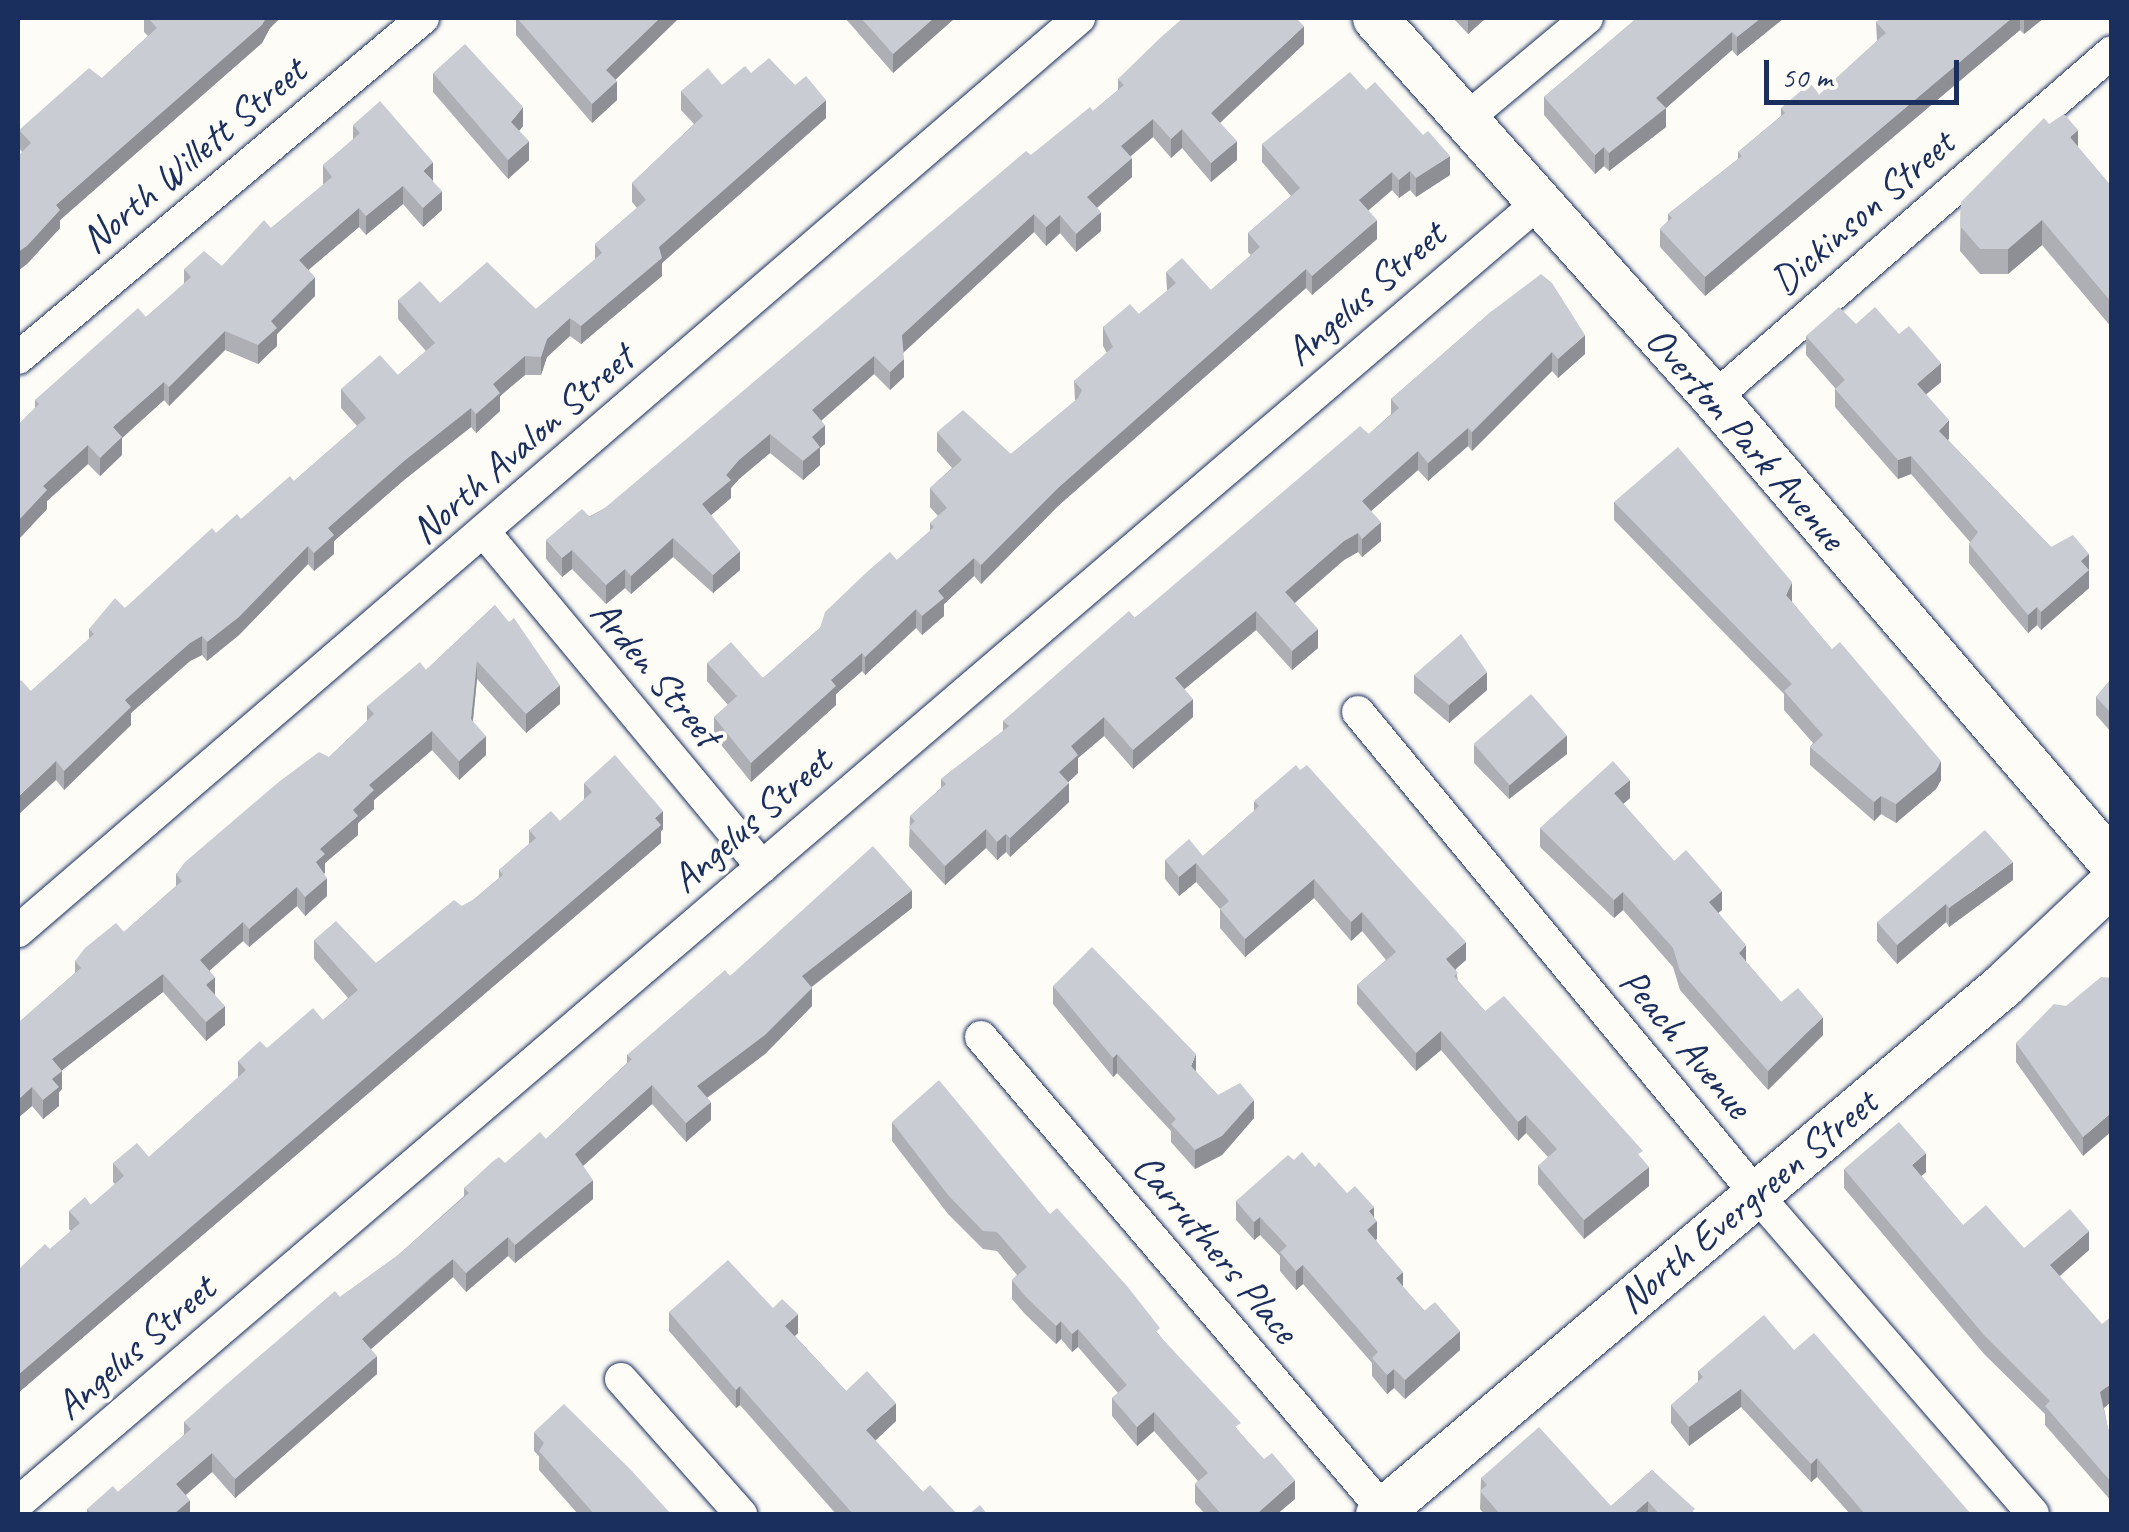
<!DOCTYPE html>
<html>
<head>
<meta charset="utf-8">
<style>
	body { margin:0 }
	#map { position:relative; width:2129px; height:1532px; overflow:hidden; background:#fdfcf7; font-family:Caveat,sans-serif }
	div>[style] { position:absolute }
	.roads { filter:drop-shadow(0 0 2px #1b2f5e) drop-shadow(0 0 2px #1b2f5e) }
	.street>* { height:32px; margin:-16px; padding:0 16px; transform-origin:16px; border-radius:16px; background:#fdfcf7 }
	.secondary>* { height:45px; margin:-22.5px; padding:0 22.5px; transform-origin:22.5px; border-radius:22.5px; background:#fdfcf7 }
	.wall>* { inset:0; background:#adafb5 }
	.shaded-wall>* { inset:0; background:#8d8f94 }
	.building>* { inset:0; background:#c9ccd3; transform-origin:0 0 }
	span { translate:-50% -50%; white-space:nowrap; text-align:center; line-height:1.15; -webkit-text-stroke:8px #fdfcf7; paint-order:stroke }
	.street-label { font-size:40px; color:#1b2f5e }
	.frame { position:absolute; inset:0; border:20px solid #1b2f5e; pointer-events:none }
	.scale { position:absolute; left:1764px; top:60px; width:195px; height:45px; box-sizing:border-box; border:5px solid #1b2f5e; border-top:0; padding-left:12px; font-size:30px; line-height:35px; white-space:nowrap; color:#1b2f5e; -webkit-text-stroke:8px #fdfcf7; paint-order:stroke }
</style>
</head>
<body>
<div id="map">
	<div class="roads">
		<div class="street">
			<div style="left:1465px;top:120px;width:159px;rotate:-39.9deg"></div>
			<div style="left:18px;top:358px;width:529px;rotate:-40.01deg"></div>
			<div style="left:1714px;top:398px;width:527px;rotate:-41deg"></div>
			<div style="left:485px;top:533px;width:434px;rotate:50.3deg"></div>
			<div style="left:1358px;top:712px;width:625px;rotate:50.45deg"></div>
			<div style="left:1756px;top:1194px;width:423px;rotate:49.1deg"></div>
			<div style="left:18px;top:931px;width:1400px;rotate:-40.71deg"></div>
			<div style="left:981px;top:1037px;width:626px;rotate:49.6deg"></div>
			<div style="left:621px;top:1379px;width:181px;rotate:48.4deg"></div>
			<div style="left:18px;top:1503px;width:2002px;rotate:-40.54deg"></div>
		</div>
		<div class="secondary">
			<div style="left:1375px;top:18px;width:509px;rotate:48.26deg"></div>
			<div style="left:1714px;top:398px;width:612px;rotate:49.44deg"></div>
			<div style="left:1378px;top:1514px;width:819px;rotate:-40.24deg"></div>
			<div style="left:2003px;top:985px;width:150px;rotate:-43.4deg"></div>
		</div>
	</div>
	<div class="wall">
		<div style="clip-path:polygon(144px 18px,280px 18px,270px 28px,262px 43px,60px 220px,60px 228px,27px 264px,22px 152px,19px 148px,19px 130px,102px 78px,148px 36px,144px 32px)"></div>
		<div style="clip-path:polygon(516px 18px,679px 18px,615px 80px,617px 100px,592px 123px,516px 35px)"></div>
		<div style="clip-path:polygon(845px 18px,955px 18px,893px 73px)"></div>
		<div style="clip-path:polygon(1453px 18px,1486px 18px,1468px 34px)"></div>
		<div style="clip-path:polygon(1637px 18px,1784px 18px,1737px 56px,1732px 50px,1666px 108px,1666px 127px,1609px 171px,1604px 166px,1595px 174px,1544px 115px,1544px 97px)"></div>
		<div style="clip-path:polygon(1882px 18px,2044px 18px,2024px 34px,2020px 30px,1705px 296px,1660px 247px,1660px 229px,1668px 221px,1668px 214px,1738px 159px,1738px 152px,1781px 116px,1781px 108px,1819px 94px,1877px 41px,1876px 22px)"></div>
		<div style="clip-path:polygon(1304px 44px,1220px 123px,1237px 160px,1211px 182px,1182px 148px,1171px 158px,1153px 137px,1131px 156px,1132px 177px,1097px 208px,1101px 231px,1076px 252px,1060px 233px,1046px 246px,1034px 232px,903px 352px,904px 377px,890px 390px,874px 374px,821px 420px,825px 444px,820px 448px,820px 465px,803px 480px,770px 453px,739px 479px,731px 488px,731px 498px,711px 515px,740px 570px,713px 593px,673px 557px,631px 594px,625px 588px,606px 604px,572px 569px,562px 577px,546px 559px,546px 540px,605px 508px,1031px 155px,1093px 111px,1118px 90px,1118px 79px)"></div>
		<div style="clip-path:polygon(433px 73px,523px 126px,519px 131px,529px 160px,508px 179px,433px 92px)"></div>
		<div style="clip-path:polygon(751px 73px,826px 118px,662px 263px,662px 276px,581px 344px,570px 336px,547px 357px,541px 375px,525px 375px,500px 396px,500px 411px,476px 433px,471px 427px,404px 480px,334px 541px,334px 554px,314px 571px,308px 564px,239px 635px,207px 661px,202px 655px,190px 661px,131px 713px,131px 725px,64px 790px,56px 780px,31px 691px,89px 639px,89px 629px,125px 608px,216px 533px,241px 519px,294px 481px,357px 426px,341px 408px,341px 389px,398px 375px,426px 351px,398px 319px,398px 300px,536px 309px,595px 260px,595px 244px,637px 208px,632px 202px,632px 183px,694px 124px,681px 110px,681px 91px,722px 85px)"></div>
		<div style="clip-path:polygon(1366px 90px,1450px 175px,1416px 197px,1410px 190px,1399px 198px,1392px 190px,1368px 211px,1377px 239px,1312px 295px,1306px 288px,1058px 506px,981px 584px,974px 576px,944px 604px,944px 616px,922px 635px,916px 628px,865px 675px,862px 671px,836px 694px,836px 705px,751px 782px,714px 736px,714px 717px,728px 705px,707px 681px,707px 663px,763px 678px,930px 531px,930px 523px,938px 516px,930px 507px,930px 488px,952px 468px,937px 451px,937px 432px,1011px 454px,1075px 401px,1074px 381px,1107px 353px,1103px 346px,1103px 327px,1139px 314px,1167px 291px,1166px 272px,1211px 290px,1251px 255px,1248px 252px,1248px 233px,1291px 196px,1262px 162px,1262px 144px)"></div>
		<div style="clip-path:polygon(353px 125px,433px 181px,442px 210px,423px 227px,403px 204px,366px 235px,359px 227px,308px 270px,315px 296px,277px 334px,277px 346px,258px 364px,225px 350px,169px 406px,164px 400px,122px 438px,122px 455px,100px 476px,88px 464px,47px 501px,47px 509px,18px 540px,18px 425px,35px 408px,35px 400px,146px 317px,184px 284px,184px 269px,222px 266px,271px 228px,323px 185px,323px 165px,353px 140px)"></div>
		<div style="clip-path:polygon(2078px 148px,2112px 187px,2112px 328px,2042px 245px,2008px 274px,1980px 274px,1960px 251px,1961px 202px)"></div>
		<div style="clip-path:polygon(1492px 311px,1585px 354px,1558px 378px,1552px 371px,1472px 451px,1468px 446px,1428px 481px,1418px 470px,1371px 511px,1381px 541px,1362px 557px,1358px 552px,1344px 560px,1295px 603px,1318px 648px,1292px 670px,1256px 630px,1184px 689px,1193px 717px,1133px 769px,1104px 736px,1078px 758px,1078px 773px,1068px 782px,1069px 802px,1010px 857px,1006px 852px,997px 860px,986px 848px,945px 885px,909px 846px,910px 816px,941px 788px,941px 779px,1003px 731px,1003px 721px,1369px 434px,1391px 414px,1391px 399px)"></div>
		<div style="clip-path:polygon(1856px 324px,1941px 382px,1926px 394px,1948px 440px,2051px 547px,2089px 554px,2089px 588px,2041px 630px,2037px 625px,2028px 633px,1969px 563px,1969px 544px,1970px 542px,1911px 474px,1898px 479px,1835px 407px,1835px 388px,1806px 355px,1806px 336px)"></div>
		<div style="clip-path:polygon(1614px 502px,1792px 602px,1941px 780px,1936px 789px,1896px 823px,1881px 814px,1874px 821px,1810px 765px,1810px 747px,1813px 743px,1784px 710px,1784px 694px,1614px 520px)"></div>
		<div style="clip-path:polygon(495px 605px,560px 704px,526px 733px,477px 679px,473px 721px,486px 755px,459px 780px,432px 750px,374px 800px,374px 809px,358px 823px,358px 835px,325px 863px,324px 874px,327px 896px,305px 916px,297px 906px,249px 947px,243px 941px,209px 971px,215px 995px,225px 1025px,206px 1041px,163px 992px,62px 1070px,62px 1089px,59px 1092px,59px 1106px,43px 1119px,32px 1106px,18px 1118px,18px 1023px,75px 973px,75px 961px,124px 932px,176px 886px,176px 874px,329px 757px,367px 721px,367px 706px,426px 670px)"></div>
		<div style="clip-path:polygon(2111px 669px,2112px 669px,2112px 733px,2096px 715px,2096px 697px,2111px 679px)"></div>
		<div style="clip-path:polygon(1414px 675px,1487px 690px,1449px 723px,1414px 693px)"></div>
		<div style="clip-path:polygon(1474px 745px,1567px 754px,1509px 799px,1474px 763px)"></div>
		<div style="clip-path:polygon(584px 783px,663px 829px,661px 831px,661px 843px,18px 1393px,18px 1270px,50px 1249px,71px 1231px,69px 1229px,69px 1211px,91px 1205px,115px 1184px,113px 1182px,113px 1163px,149px 1157px,238px 1078px,238px 1061px,267px 1048px,323px 1020px,348px 998px,314px 959px,314px 940px,376px 963px,462px 906px,473px 900px,499px 878px,499px 870px,529px 844px,529px 830px,560px 821px,584px 800px)"></div>
		<div style="clip-path:polygon(1630px 798px,1623px 804px,1674px 861px,1722px 910px,1718px 912px,1746px 962px,1781px 1002px,1823px 1035px,1768px 1090px,1680px 990px,1673px 967px,1623px 910px,1614px 918px,1540px 847px,1540px 828px)"></div>
		<div style="clip-path:polygon(1254px 801px,1466px 960px,1456px 969px,1458px 981px,1485px 1011px,1643px 1160px,1649px 1186px,1584px 1239px,1538px 1184px,1538px 1166px,1548px 1157px,1526px 1133px,1518px 1141px,1441px 1050px,1416px 1071px,1357px 1004px,1357px 985px,1386px 960px,1362px 931px,1351px 941px,1314px 898px,1245px 957px,1220px 928px,1220px 909px,1196px 882px,1179px 896px,1165px 879px,1165px 860px,1203px 856px,1254px 811px)"></div>
		<div style="clip-path:polygon(2013px 880px,1949px 927px,1946px 922px,1897px 964px,1877px 941px,1877px 922px)"></div>
		<div style="clip-path:polygon(912px 908px,812px 987px,812px 1006px,765px 1054px,707px 1098px,711px 1120px,686px 1142px,652px 1104px,583px 1166px,593px 1199px,515px 1263px,508px 1256px,466px 1292px,453px 1277px,432px 1295px,371px 1349px,377px 1374px,235px 1498px,212px 1472px,186px 1495px,190px 1514px,87px 1514px,87px 1509px,118px 1492px,184px 1435px,184px 1422px,340px 1297px,397px 1256px,464px 1196px,464px 1188px,546px 1139px,627px 1063px,627px 1055px,730px 976px)"></div>
		<div style="clip-path:polygon(2112px 978px,2083px 1156px,2016px 1062px,2016px 1043px,2066px 1006px)"></div>
		<div style="clip-path:polygon(1053px 986px,1196px 1072px,1218px 1095px,1254px 1118px,1222px 1155px,1195px 1169px,1171px 1142px,1171px 1131px,1117px 1073px,1113px 1077px,1053px 1004px)"></div>
		<div style="clip-path:polygon(892px 1122px,1050px 1214px,1160px 1336px,1295px 1499px,1277px 1514px,1205px 1514px,1195px 1503px,1195px 1484px,1198px 1481px,1154px 1431px,1137px 1446px,1112px 1416px,1112px 1398px,1118px 1393px,1078px 1347px,1072px 1352px,1061px 1339px,1056px 1344px,1025px 1314px,1012px 1299px,1012px 1280px,1017px 1275px,997px 1251px,983px 1249px,948px 1214px,892px 1141px)"></div>
		<div style="clip-path:polygon(1294px 1160px,1315px 1167px,1374px 1218px,1376px 1240px,1403px 1287px,1460px 1350px,1405px 1399px,1394px 1388px,1387px 1394px,1372px 1376px,1372px 1363px,1303px 1284px,1296px 1290px,1280px 1271px,1280px 1256px,1260px 1235px,1254px 1240px,1236px 1220px,1236px 1201px)"></div>
		<div style="clip-path:polygon(1844px 1169px,1926px 1172px,1921px 1176px,1963px 1225px,2024px 1248px,2089px 1250px,2060px 1276px,2112px 1401px,2104px 1408px,2108px 1429px,2112px 1432px,2112px 1502px,2045px 1425px,2045px 1414px,1984px 1354px,1844px 1188px)"></div>
		<div style="clip-path:polygon(773px 1308px,798px 1333px,795px 1336px,846px 1391px,896px 1421px,875px 1441px,923px 1492px,957px 1514px,836px 1514px,740px 1405px,736px 1408px,669px 1331px,669px 1312px)"></div>
		<div style="clip-path:polygon(1794px 1350px,1971px 1514px,1850px 1514px,1817px 1477px,1811px 1482px,1741px 1407px,1689px 1446px,1671px 1423px,1671px 1405px,1698px 1382px,1698px 1371px)"></div>
		<div style="clip-path:polygon(534px 1432px,671px 1514px,578px 1514px,539px 1470px,539px 1456px,534px 1451px)"></div>
		<div style="clip-path:polygon(1652px 1470px,1695px 1514px,1484px 1514px,1480px 1509px,1481px 1478px,1611px 1506px)"></div>
	</div>
	<div class="shaded-wall">
		<div style="clip-path:polygon(266px 18px,280px 18px,270px 28px,262px 43px,60px 220px,60px 228px,27px 264px,18px 271px,18px 252px,56px 205px)"></div>
		<div style="clip-path:polygon(660px 18px,679px 18px,606px 89px,606px 70px)"></div>
		<div style="clip-path:polygon(934px 18px,955px 18px,893px 73px,893px 54px)"></div>
		<div style="clip-path:polygon(1468px 18px,1486px 18px,1468px 34px)"></div>
		<div style="clip-path:polygon(1761px 18px,1784px 18px,1737px 56px,1737px 37px)"></div>
		<div style="clip-path:polygon(2012px 18px,2020px 18px,2020px 30px,1705px 296px,1705px 277px)"></div>
		<div style="clip-path:polygon(2024px 18px,2044px 18px,2024px 34px)"></div>
		<div style="clip-path:polygon(1304px 26px,1304px 44px,1211px 131px,1211px 113px)"></div>
		<div style="clip-path:polygon(1732px 32px,1732px 50px,1666px 108px,1666px 127px,1609px 171px,1609px 153px,1656px 98px)"></div>
		<div style="clip-path:polygon(617px 81px,617px 100px,592px 123px,592px 104px)"></div>
		<div style="clip-path:polygon(826px 100px,826px 118px,662px 263px,662px 276px,581px 344px,581px 326px,659px 247px)"></div>
		<div style="clip-path:polygon(523px 107px,523px 126px,511px 140px,511px 122px)"></div>
		<div style="clip-path:polygon(1153px 119px,1153px 137px,1121px 164px,1121px 146px)"></div>
		<div style="clip-path:polygon(1182px 129px,1182px 148px,1171px 158px,1171px 139px)"></div>
		<div style="clip-path:polygon(2078px 130px,2078px 154px,2070px 137px)"></div>
		<div style="clip-path:polygon(529px 141px,529px 160px,508px 179px,508px 160px)"></div>
		<div style="clip-path:polygon(1237px 141px,1237px 160px,1211px 182px,1211px 163px)"></div>
		<div style="clip-path:polygon(1604px 147px,1604px 166px,1595px 174px,1595px 155px)"></div>
		<div style="clip-path:polygon(1450px 156px,1450px 175px,1416px 197px,1416px 178px)"></div>
		<div style="clip-path:polygon(1132px 158px,1132px 177px,1087px 216px,1087px 197px)"></div>
		<div style="clip-path:polygon(433px 162px,433px 181px,423px 171px)"></div>
		<div style="clip-path:polygon(1410px 171px,1410px 190px,1399px 198px,1399px 180px)"></div>
		<div style="clip-path:polygon(1392px 172px,1392px 190px,1359px 218px,1359px 200px)"></div>
		<div style="clip-path:polygon(403px 186px,403px 204px,366px 235px,366px 216px)"></div>
		<div style="clip-path:polygon(442px 191px,442px 210px,423px 227px,423px 208px)"></div>
		<div style="clip-path:polygon(359px 208px,359px 227px,299px 278px,299px 260px)"></div>
		<div style="clip-path:polygon(1101px 212px,1101px 231px,1076px 252px,1076px 234px)"></div>
		<div style="clip-path:polygon(1034px 214px,1034px 232px,902px 354px,902px 335px)"></div>
		<div style="clip-path:polygon(1060px 215px,1060px 233px,1046px 246px,1046px 227px)"></div>
		<div style="clip-path:polygon(1377px 220px,1377px 239px,1312px 295px,1312px 276px)"></div>
		<div style="clip-path:polygon(2042px 220px,2042px 245px,2008px 274px,2008px 249px)"></div>
		<div style="clip-path:polygon(1306px 269px,1306px 288px,1058px 506px,981px 584px,981px 565px,1058px 488px)"></div>
		<div style="clip-path:polygon(315px 277px,315px 296px,277px 334px,277px 346px,258px 364px,258px 345px,271px 321px)"></div>
		<div style="clip-path:polygon(570px 318px,570px 336px,547px 357px,541px 375px,541px 357px,547px 339px)"></div>
		<div style="clip-path:polygon(225px 331px,225px 350px,169px 406px,169px 387px)"></div>
		<div style="clip-path:polygon(1585px 335px,1585px 354px,1558px 378px,1558px 359px)"></div>
		<div style="clip-path:polygon(1552px 352px,1552px 371px,1472px 451px,1472px 432px)"></div>
		<div style="clip-path:polygon(525px 356px,525px 375px,500px 396px,500px 411px,476px 433px,476px 414px,493px 384px)"></div>
		<div style="clip-path:polygon(874px 356px,874px 374px,812px 429px,812px 410px)"></div>
		<div style="clip-path:polygon(904px 359px,904px 377px,890px 390px,890px 372px)"></div>
		<div style="clip-path:polygon(1941px 363px,1941px 382px,1917px 402px,1917px 384px)"></div>
		<div style="clip-path:polygon(164px 382px,164px 400px,122px 438px,122px 455px,100px 476px,100px 458px,113px 427px)"></div>
		<div style="clip-path:polygon(471px 408px,471px 427px,404px 480px,334px 541px,334px 554px,314px 571px,314px 553px,328px 528px,404px 461px)"></div>
		<div style="clip-path:polygon(1949px 420px,1949px 439px,1939px 450px,1939px 431px)"></div>
		<div style="clip-path:polygon(825px 425px,825px 444px,820px 448px,820px 465px,803px 480px,803px 461px,812px 437px)"></div>
		<div style="clip-path:polygon(1468px 428px,1468px 446px,1428px 481px,1428px 463px)"></div>
		<div style="clip-path:polygon(770px 434px,770px 453px,739px 479px,731px 488px,731px 498px,702px 523px,702px 504px,739px 460px)"></div>
		<div style="clip-path:polygon(88px 445px,88px 464px,47px 501px,47px 509px,18px 540px,18px 521px,43px 486px)"></div>
		<div style="clip-path:polygon(1418px 451px,1418px 470px,1362px 519px,1362px 501px)"></div>
		<div style="clip-path:polygon(1911px 456px,1911px 474px,1898px 479px,1898px 460px)"></div>
		<div style="clip-path:polygon(1381px 522px,1381px 541px,1362px 557px,1362px 539px)"></div>
		<div style="clip-path:polygon(1358px 533px,1358px 552px,1344px 560px,1285px 611px,1285px 592px,1344px 541px)"></div>
		<div style="clip-path:polygon(673px 538px,673px 557px,631px 594px,631px 576px)"></div>
		<div style="clip-path:polygon(308px 546px,308px 564px,239px 635px,207px 661px,207px 642px)"></div>
		<div style="clip-path:polygon(572px 550px,572px 569px,562px 577px,562px 558px)"></div>
		<div style="clip-path:polygon(740px 551px,740px 570px,713px 593px,713px 575px)"></div>
		<div style="clip-path:polygon(2089px 554px,2089px 588px,2041px 630px,2041px 612px,2081px 561px)"></div>
		<div style="clip-path:polygon(974px 558px,974px 576px,944px 604px,944px 616px,922px 635px,922px 616px,938px 591px)"></div>
		<div style="clip-path:polygon(625px 569px,625px 588px,606px 604px,606px 585px)"></div>
		<div style="clip-path:polygon(1792px 582px,1792px 601px,1786px 613px,1786px 595px)"></div>
		<div style="clip-path:polygon(2037px 607px,2037px 625px,2028px 633px,2028px 615px)"></div>
		<div style="clip-path:polygon(916px 609px,916px 628px,865px 675px,865px 657px)"></div>
		<div style="clip-path:polygon(1256px 611px,1256px 630px,1175px 697px,1175px 678px)"></div>
		<div style="clip-path:polygon(1318px 629px,1318px 648px,1292px 670px,1292px 651px)"></div>
		<div style="clip-path:polygon(202px 636px,202px 655px,190px 661px,131px 713px,131px 725px,64px 790px,64px 771px,125px 700px,190px 643px)"></div>
		<div style="clip-path:polygon(862px 653px,862px 671px,836px 694px,836px 705px,751px 782px,751px 763px,831px 680px)"></div>
		<div style="clip-path:polygon(477px 661px,477px 679px,471px 738px,471px 719px)"></div>
		<div style="clip-path:polygon(1487px 672px,1487px 690px,1449px 723px,1449px 705px)"></div>
		<div style="clip-path:polygon(560px 685px,560px 704px,526px 733px,526px 714px)"></div>
		<div style="clip-path:polygon(1193px 699px,1193px 717px,1133px 769px,1133px 750px)"></div>
		<div style="clip-path:polygon(1104px 717px,1104px 736px,1078px 758px,1078px 773px,1059px 791px,1059px 772px,1071px 746px)"></div>
		<div style="clip-path:polygon(432px 731px,432px 750px,374px 800px,374px 809px,358px 823px,358px 835px,325px 863px,325px 873px,316px 881px,316px 862px,320px 849px,353px 810px,369px 785px)"></div>
		<div style="clip-path:polygon(1567px 735px,1567px 754px,1509px 799px,1509px 780px)"></div>
		<div style="clip-path:polygon(486px 736px,486px 755px,459px 780px,459px 761px)"></div>
		<div style="clip-path:polygon(56px 761px,56px 780px,18px 815px,18px 797px)"></div>
		<div style="clip-path:polygon(1941px 761px,1941px 780px,1936px 789px,1896px 823px,1896px 804px)"></div>
		<div style="clip-path:polygon(1630px 780px,1630px 798px,1614px 812px,1614px 793px)"></div>
		<div style="clip-path:polygon(1069px 783px,1069px 802px,1010px 857px,1010px 838px)"></div>
		<div style="clip-path:polygon(1881px 796px,1881px 814px,1874px 821px,1874px 802px)"></div>
		<div style="clip-path:polygon(663px 811px,663px 829px,661px 831px,661px 843px,18px 1393px,18px 1375px)"></div>
		<div style="clip-path:polygon(986px 829px,986px 848px,945px 885px,945px 866px)"></div>
		<div style="clip-path:polygon(1006px 834px,1006px 852px,997px 860px,997px 842px)"></div>
		<div style="clip-path:polygon(2013px 862px,2013px 880px,1949px 927px,1949px 908px)"></div>
		<div style="clip-path:polygon(1196px 863px,1196px 882px,1179px 896px,1179px 877px)"></div>
		<div style="clip-path:polygon(327px 878px,327px 896px,305px 916px,305px 897px)"></div>
		<div style="clip-path:polygon(1314px 879px,1314px 898px,1245px 957px,1245px 939px)"></div>
		<div style="clip-path:polygon(297px 887px,297px 906px,249px 947px,249px 929px)"></div>
		<div style="clip-path:polygon(912px 890px,912px 908px,802px 994px,802px 976px)"></div>
		<div style="clip-path:polygon(1722px 891px,1722px 910px,1709px 920px,1709px 902px)"></div>
		<div style="clip-path:polygon(1623px 892px,1623px 910px,1614px 918px,1614px 900px)"></div>
		<div style="clip-path:polygon(1946px 904px,1946px 922px,1897px 964px,1897px 945px)"></div>
		<div style="clip-path:polygon(1362px 912px,1362px 931px,1351px 941px,1351px 922px)"></div>
		<div style="clip-path:polygon(243px 922px,243px 941px,200px 979px,200px 960px)"></div>
		<div style="clip-path:polygon(1466px 942px,1466px 960px,1446px 977px,1446px 959px)"></div>
		<div style="clip-path:polygon(1746px 945px,1746px 963px,1739px 953px)"></div>
		<div style="clip-path:polygon(163px 974px,163px 992px,52px 1078px,52px 1059px)"></div>
		<div style="clip-path:polygon(215px 977px,215px 996px,206px 985px)"></div>
		<div style="clip-path:polygon(812px 988px,812px 1006px,765px 1054px,697px 1105px,697px 1086px)"></div>
		<div style="clip-path:polygon(225px 1006px,225px 1025px,206px 1041px,206px 1022px)"></div>
		<div style="clip-path:polygon(1823px 1017px,1823px 1035px,1768px 1090px,1768px 1071px)"></div>
		<div style="clip-path:polygon(1441px 1031px,1441px 1050px,1416px 1071px,1416px 1053px)"></div>
		<div style="clip-path:polygon(1117px 1054px,1117px 1073px,1113px 1077px,1113px 1058px)"></div>
		<div style="clip-path:polygon(1196px 1054px,1196px 1073px,1191px 1066px)"></div>
		<div style="clip-path:polygon(62px 1071px,62px 1089px,59px 1092px,59px 1106px,43px 1119px,43px 1100px,52px 1079px)"></div>
		<div style="clip-path:polygon(652px 1085px,652px 1104px,575px 1173px,575px 1154px)"></div>
		<div style="clip-path:polygon(32px 1087px,32px 1106px,18px 1118px,18px 1100px)"></div>
		<div style="clip-path:polygon(1254px 1100px,1254px 1118px,1222px 1155px,1195px 1169px,1195px 1150px)"></div>
		<div style="clip-path:polygon(711px 1102px,711px 1120px,686px 1142px,686px 1123px)"></div>
		<div style="clip-path:polygon(2112px 1112px,2112px 1131px,2083px 1156px,2083px 1137px)"></div>
		<div style="clip-path:polygon(1526px 1115px,1526px 1133px,1518px 1141px,1518px 1122px)"></div>
		<div style="clip-path:polygon(1926px 1153px,1926px 1172px,1912px 1184px,1912px 1165px)"></div>
		<div style="clip-path:polygon(1649px 1167px,1649px 1186px,1584px 1239px,1584px 1220px)"></div>
		<div style="clip-path:polygon(593px 1180px,593px 1199px,515px 1263px,515px 1245px)"></div>
		<div style="clip-path:polygon(1374px 1207px,1374px 1223px,1377px 1221px,1377px 1239px,1367px 1248px,1369px 1211px)"></div>
		<div style="clip-path:polygon(1260px 1217px,1260px 1235px,1254px 1240px,1254px 1222px)"></div>
		<div style="clip-path:polygon(2089px 1231px,2089px 1250px,2050px 1284px,2050px 1265px)"></div>
		<div style="clip-path:polygon(508px 1237px,508px 1256px,466px 1292px,466px 1273px)"></div>
		<div style="clip-path:polygon(453px 1259px,453px 1277px,362px 1357px,362px 1339px)"></div>
		<div style="clip-path:polygon(1303px 1265px,1303px 1284px,1296px 1290px,1296px 1271px)"></div>
		<div style="clip-path:polygon(1403px 1272px,1403px 1291px,1396px 1278px)"></div>
		<div style="clip-path:polygon(798px 1314px,798px 1333px,785px 1344px,785px 1326px)"></div>
		<div style="clip-path:polygon(1061px 1321px,1061px 1339px,1056px 1344px,1056px 1326px)"></div>
		<div style="clip-path:polygon(1078px 1329px,1078px 1347px,1072px 1352px,1072px 1334px)"></div>
		<div style="clip-path:polygon(1460px 1331px,1460px 1350px,1405px 1399px,1405px 1380px)"></div>
		<div style="clip-path:polygon(377px 1356px,377px 1374px,235px 1498px,235px 1479px)"></div>
		<div style="clip-path:polygon(1394px 1369px,1394px 1388px,1387px 1394px,1387px 1375px)"></div>
		<div style="clip-path:polygon(2112px 1383px,2112px 1401px,2100px 1411px,2100px 1392px)"></div>
		<div style="clip-path:polygon(740px 1386px,740px 1405px,736px 1408px,736px 1390px)"></div>
		<div style="clip-path:polygon(1741px 1389px,1741px 1407px,1689px 1446px,1689px 1427px)"></div>
		<div style="clip-path:polygon(896px 1403px,896px 1421px,866px 1449px,866px 1430px)"></div>
		<div style="clip-path:polygon(1154px 1412px,1154px 1431px,1137px 1446px,1137px 1427px)"></div>
		<div style="clip-path:polygon(212px 1453px,212px 1472px,176px 1503px,176px 1484px)"></div>
		<div style="clip-path:polygon(1817px 1458px,1817px 1477px,1811px 1482px,1811px 1464px)"></div>
		<div style="clip-path:polygon(1295px 1480px,1295px 1499px,1277px 1514px,1258px 1514px,1259px 1512px)"></div>
		<div style="clip-path:polygon(190px 1500px,190px 1514px,174px 1514px)"></div>
		<div style="clip-path:polygon(1648px 1501px,1648px 1514px,1633px 1514px)"></div>
	</div>
	<div class="building">
		<div style="clip-path:polygon(148px 18px,266px 18px,262px 25px,56px 205px,60px 210px,27px 246px,18px 252px,18px 156px,31px 143px,19px 130px,89px 68px,102px 78px,157px 28px)"></div>
		<div style="clip-path:polygon(517px 18px,660px 18px,606px 70px,617px 81px,592px 104px)"></div>
		<div style="clip-path:polygon(861px 18px,934px 18px,893px 54px)"></div>
		<div style="clip-path:polygon(1183px 18px,1296px 18px,1304px 26px,1211px 113px,1237px 141px,1211px 163px,1182px 129px,1171px 139px,1153px 119px,1121px 146px,1132px 158px,1087px 197px,1101px 212px,1076px 234px,1060px 215px,1046px 227px,1034px 214px,902px 335px,904px 359px,890px 372px,874px 356px,812px 410px,825px 425px,812px 437px,820px 447px,803px 461px,770px 434px,739px 460px,726px 475px,731px 480px,702px 504px,740px 551px,713px 575px,673px 538px,631px 576px,625px 569px,606px 585px,572px 550px,562px 558px,546px 540px,582px 509px,590px 517px,605px 508px,1026px 151px,1031px 155px,1090px 107px,1093px 111px,1124px 85px,1118px 79px,1160px 38px)"></div>
		<div style="clip-path:polygon(1637px 18px,1761px 18px,1737px 37px,1732px 32px,1656px 98px,1666px 108px,1609px 153px,1604px 147px,1595px 155px,1544px 97px)"></div>
		<div style="clip-path:polygon(1882px 18px,2012px 18px,1705px 277px,1660px 229px,1672px 218px,1668px 214px,1742px 156px,1738px 152px,1785px 113px,1781px 108px,1810px 83px,1819px 94px,1880px 38px,1886px 33px,1876px 22px)"></div>
		<div style="clip-path:polygon(465px 44px,523px 107px,511px 122px,529px 141px,508px 160px,433px 73px)"></div>
		<div style="clip-path:polygon(769px 58px,795px 85px,806px 76px,826px 100px,659px 247px,662px 258px,581px 326px,570px 318px,547px 339px,541px 357px,525px 356px,493px 384px,500px 393px,476px 414px,471px 408px,404px 461px,328px 528px,334px 535px,314px 553px,308px 546px,239px 617px,207px 642px,202px 636px,190px 643px,125px 700px,131px 707px,64px 771px,56px 761px,18px 797px,18px 683px,21px 680px,31px 691px,94px 634px,89px 629px,115px 598px,125px 608px,212px 528px,216px 533px,237px 514px,241px 519px,290px 476px,294px 481px,366px 418px,341px 389px,380px 355px,398px 375px,435px 343px,398px 300px,420px 281px,440px 303px,487px 262px,536px 309px,602px 253px,595px 244px,646px 200px,632px 183px,703px 116px,681px 91px,708px 68px,722px 85px,745px 66px,751px 73px)"></div>
		<div style="clip-path:polygon(1350px 72px,1366px 90px,1375px 82px,1423px 135px,1428px 131px,1450px 156px,1416px 178px,1410px 171px,1399px 180px,1392px 172px,1359px 200px,1377px 220px,1312px 276px,1306px 269px,1058px 488px,981px 565px,974px 558px,938px 591px,944px 598px,922px 616px,916px 609px,865px 657px,862px 653px,831px 680px,836px 686px,751px 763px,714px 717px,737px 696px,707px 663px,731px 642px,763px 678px,820px 628px,825px 612px,868px 571px,890px 552px,897px 560px,934px 527px,930px 523px,947px 508px,930px 488px,962px 460px,937px 432px,963px 410px,1011px 454px,1078px 398px,1082px 390px,1074px 381px,1113px 347px,1103px 327px,1130px 304px,1139px 314px,1176px 283px,1166px 272px,1182px 258px,1211px 290px,1260px 247px,1248px 233px,1300px 188px,1262px 144px)"></div>
		<div style="clip-path:polygon(380px 101px,433px 162px,423px 171px,442px 191px,423px 208px,403px 186px,366px 216px,359px 208px,299px 260px,315px 277px,271px 321px,277px 328px,258px 345px,225px 331px,169px 387px,164px 382px,113px 427px,122px 437px,100px 458px,88px 445px,43px 486px,47px 490px,18px 521px,18px 425px,39px 404px,35px 400px,138px 308px,146px 317px,154px 310px,191px 277px,184px 269px,204px 251px,222px 266px,264px 220px,271px 228px,332px 177px,323px 165px,360px 133px,353px 125px)"></div>
		<div style="clip-path:polygon(2064px 114px,2078px 130px,2070px 137px,2112px 187px,2112px 303px,2042px 220px,2008px 249px,1980px 249px,1960px 226px,1961px 202px,2044px 118px,2049px 124px)"></div>
		<div style="clip-path:polygon(1541px 274px,1552px 283px,1585px 335px,1558px 359px,1552px 352px,1472px 432px,1468px 428px,1428px 463px,1418px 451px,1362px 501px,1381px 522px,1362px 539px,1358px 533px,1344px 541px,1285px 592px,1318px 629px,1292px 651px,1256px 611px,1175px 678px,1193px 699px,1133px 750px,1104px 717px,1071px 746px,1078px 755px,1059px 772px,1069px 783px,1010px 838px,1006px 834px,997px 842px,986px 829px,945px 866px,909px 827px,915px 821px,910px 816px,946px 784px,941px 779px,1009px 726px,1003px 721px,1129px 611px,1135px 618px,1360px 426px,1369px 434px,1399px 408px,1391px 399px,1492px 311px)"></div>
		<div style="clip-path:polygon(1839px 307px,1856px 324px,1875px 307px,1899px 334px,1909px 326px,1941px 363px,1917px 384px,1949px 420px,1939px 431px,2051px 547px,2073px 535px,2089px 554px,2081px 561px,2089px 570px,2041px 612px,2037px 607px,2028px 615px,1969px 544px,1978px 532px,1911px 456px,1898px 460px,1835px 389px,1845px 380px,1806px 336px)"></div>
		<div style="clip-path:polygon(1678px 447px,1792px 582px,1786px 595px,1832px 649px,1840px 642px,1941px 761px,1936px 771px,1896px 804px,1881px 796px,1874px 802px,1810px 747px,1823px 735px,1784px 691px,1792px 684px,1614px 502px)"></div>
		<div style="clip-path:polygon(495px 605px,509px 622px,514px 618px,560px 685px,526px 714px,477px 661px,471px 719px,486px 736px,459px 761px,432px 731px,369px 785px,374px 790px,353px 810px,358px 816px,320px 849px,325px 854px,316px 862px,327px 878px,305px 897px,297px 887px,249px 929px,243px 922px,200px 960px,215px 977px,206px 985px,225px 1006px,206px 1022px,163px 974px,52px 1059px,62px 1071px,52px 1079px,59px 1087px,43px 1100px,32px 1087px,18px 1100px,18px 1023px,81px 968px,75px 961px,85px 948px,116px 923px,124px 932px,182px 881px,176px 874px,185px 862px,280px 781px,319px 752px,329px 757px,374px 714px,367px 706px,420px 662px,426px 670px)"></div>
		<div style="clip-path:polygon(1461px 634px,1487px 672px,1449px 705px,1414px 675px)"></div>
		<div style="clip-path:polygon(2112px 678px,2112px 714px,2096px 697px)"></div>
		<div style="left:1531px;top:694px;width:55px;height:76px;rotate:49deg"></div>
		<div style="clip-path:polygon(615px 755px,663px 811px,655px 818px,661px 825px,18px 1375px,18px 1270px,45px 1244px,50px 1249px,80px 1223px,69px 1211px,85px 1197px,91px 1205px,124px 1176px,113px 1163px,137px 1143px,149px 1157px,246px 1070px,238px 1061px,260px 1041px,267px 1048px,313px 1008px,323px 1020px,358px 990px,314px 940px,336px 921px,376px 963px,454px 900px,462px 906px,473px 900px,503px 875px,499px 870px,536px 838px,529px 830px,551px 811px,560px 821px,592px 792px,584px 783px)"></div>
		<div style="clip-path:polygon(1613px 761px,1630px 780px,1614px 793px,1674px 861px,1686px 850px,1722px 891px,1709px 902px,1746px 945px,1739px 953px,1781px 1002px,1798px 988px,1823px 1017px,1768px 1071px,1680px 971px,1673px 948px,1623px 892px,1614px 900px,1540px 828px)"></div>
		<div style="clip-path:polygon(1296px 765px,1300px 770px,1307px 765px,1466px 942px,1446px 959px,1458px 973px,1454px 976px,1485px 1011px,1504px 996px,1643px 1151px,1638px 1154px,1649px 1167px,1584px 1220px,1538px 1166px,1557px 1149px,1526px 1115px,1518px 1122px,1441px 1031px,1416px 1053px,1357px 985px,1396px 952px,1362px 912px,1351px 922px,1314px 879px,1245px 939px,1220px 909px,1229px 901px,1196px 863px,1179px 877px,1165px 860px,1189px 839px,1203px 856px,1259px 806px,1254px 801px)"></div>
		<div style="clip-path:polygon(1985px 830px,2013px 862px,1949px 908px,1946px 904px,1897px 945px,1877px 922px)"></div>
		<div style="clip-path:polygon(873px 846px,912px 890px,802px 976px,812px 988px,765px 1035px,697px 1086px,711px 1102px,686px 1123px,652px 1085px,575px 1154px,593px 1180px,515px 1245px,508px 1237px,466px 1273px,453px 1259px,432px 1276px,362px 1339px,377px 1356px,235px 1479px,212px 1453px,176px 1484px,190px 1500px,174px 1514px,92px 1514px,87px 1509px,113px 1486px,118px 1492px,191px 1429px,184px 1422px,221px 1389px,335px 1291px,340px 1297px,397px 1256px,469px 1193px,464px 1188px,492px 1162px,499px 1157px,505px 1163px,540px 1132px,546px 1139px,632px 1059px,627px 1055px,725px 970px,730px 976px)"></div>
		<div style="clip-path:polygon(1092px 947px,1196px 1054px,1191px 1066px,1218px 1095px,1240px 1083px,1254px 1100px,1222px 1136px,1195px 1150px,1171px 1124px,1176px 1119px,1117px 1054px,1113px 1058px,1053px 986px)"></div>
		<div style="clip-path:polygon(2101px 977px,2112px 978px,2112px 1112px,2083px 1137px,2016px 1043px,2054px 1004px,2066px 1006px)"></div>
		<div style="clip-path:polygon(939px 1080px,1050px 1214px,1057px 1208px,1127px 1286px,1160px 1328px,1156px 1332px,1241px 1423px,1235px 1427px,1264px 1459px,1272px 1453px,1295px 1480px,1259px 1512px,1258px 1514px,1221px 1514px,1195px 1484px,1208px 1473px,1154px 1412px,1137px 1427px,1112px 1398px,1127px 1385px,1078px 1329px,1072px 1334px,1061px 1321px,1056px 1326px,1025px 1296px,1012px 1280px,1027px 1267px,997px 1232px,983px 1231px,948px 1195px,892px 1122px)"></div>
		<div style="clip-path:polygon(1899px 1122px,1926px 1153px,1912px 1165px,1963px 1225px,1986px 1205px,2024px 1248px,2070px 1209px,2089px 1231px,2050px 1265px,2102px 1324px,2112px 1316px,2112px 1383px,2100px 1392px,2108px 1429px,2112px 1432px,2112px 1483px,2045px 1406px,2050px 1401px,1984px 1335px,1844px 1169px)"></div>
		<div style="clip-path:polygon(1302px 1152px,1315px 1167px,1319px 1162px,1347px 1193px,1355px 1186px,1374px 1207px,1369px 1211px,1377px 1221px,1367px 1230px,1403px 1272px,1396px 1278px,1424px 1311px,1435px 1302px,1460px 1331px,1405px 1380px,1394px 1369px,1387px 1375px,1372px 1358px,1378px 1352px,1303px 1265px,1296px 1271px,1280px 1252px,1287px 1246px,1260px 1217px,1254px 1222px,1236px 1201px,1288px 1155px,1294px 1160px)"></div>
		<div style="clip-path:polygon(728px 1260px,773px 1308px,782px 1299px,798px 1314px,785px 1326px,846px 1391px,867px 1371px,896px 1403px,866px 1430px,923px 1492px,930px 1485px,957px 1514px,853px 1514px,740px 1386px,736px 1390px,669px 1312px)"></div>
		<div style="clip-path:polygon(1764px 1315px,1794px 1350px,1814px 1333px,1971px 1514px,1865px 1514px,1817px 1458px,1811px 1464px,1741px 1389px,1689px 1427px,1671px 1405px,1703px 1377px,1698px 1371px)"></div>
		<div style="clip-path:polygon(564px 1404px,631px 1470px,671px 1514px,594px 1514px,539px 1451px,544px 1443px,534px 1432px)"></div>
		<div style="clip-path:polygon(1539px 1427px,1611px 1506px,1652px 1470px,1695px 1509px,1689px 1514px,1659px 1514px,1648px 1501px,1633px 1514px,1500px 1514px,1480px 1491px,1487px 1485px,1481px 1478px)"></div>
		<div style="clip-path:polygon(980px 1505px,987px 1514px,969px 1514px)"></div>
	</div>
	<div class="street-label">
		<span style="left:193px;top:155px;rotate:-40deg">North Willett Street</span>
		<span style="left:1862px;top:212px;rotate:-41deg">Dickinson Street</span>
		<span style="left:1365px;top:293px;rotate:-41deg">Angelus Street</span>
		<span style="left:1746px;top:438px;rotate:49deg">Overton Park Avenue</span>
		<span style="left:522px;top:444px;rotate:-41deg">North Avalon Street</span>
		<span style="left:656px;top:673px;rotate:50deg">Arden Street</span>
		<span style="left:751px;top:820px;rotate:-41deg">Angelus Street</span>
		<span style="left:1686px;top:1043px;rotate:50deg">Peach Avenue</span>
		<span style="left:1747px;top:1201px;rotate:-40deg">North Evergreen Street</span>
		<span style="left:1216px;top:1248px;rotate:50deg">Carruthers Place</span>
		<span style="left:135px;top:1347px;rotate:-41deg">Angelus Street</span>
	</div>
	<div class="frame"></div>
	<div class="scale">50 m</div>
</div>
</body>
</html>
